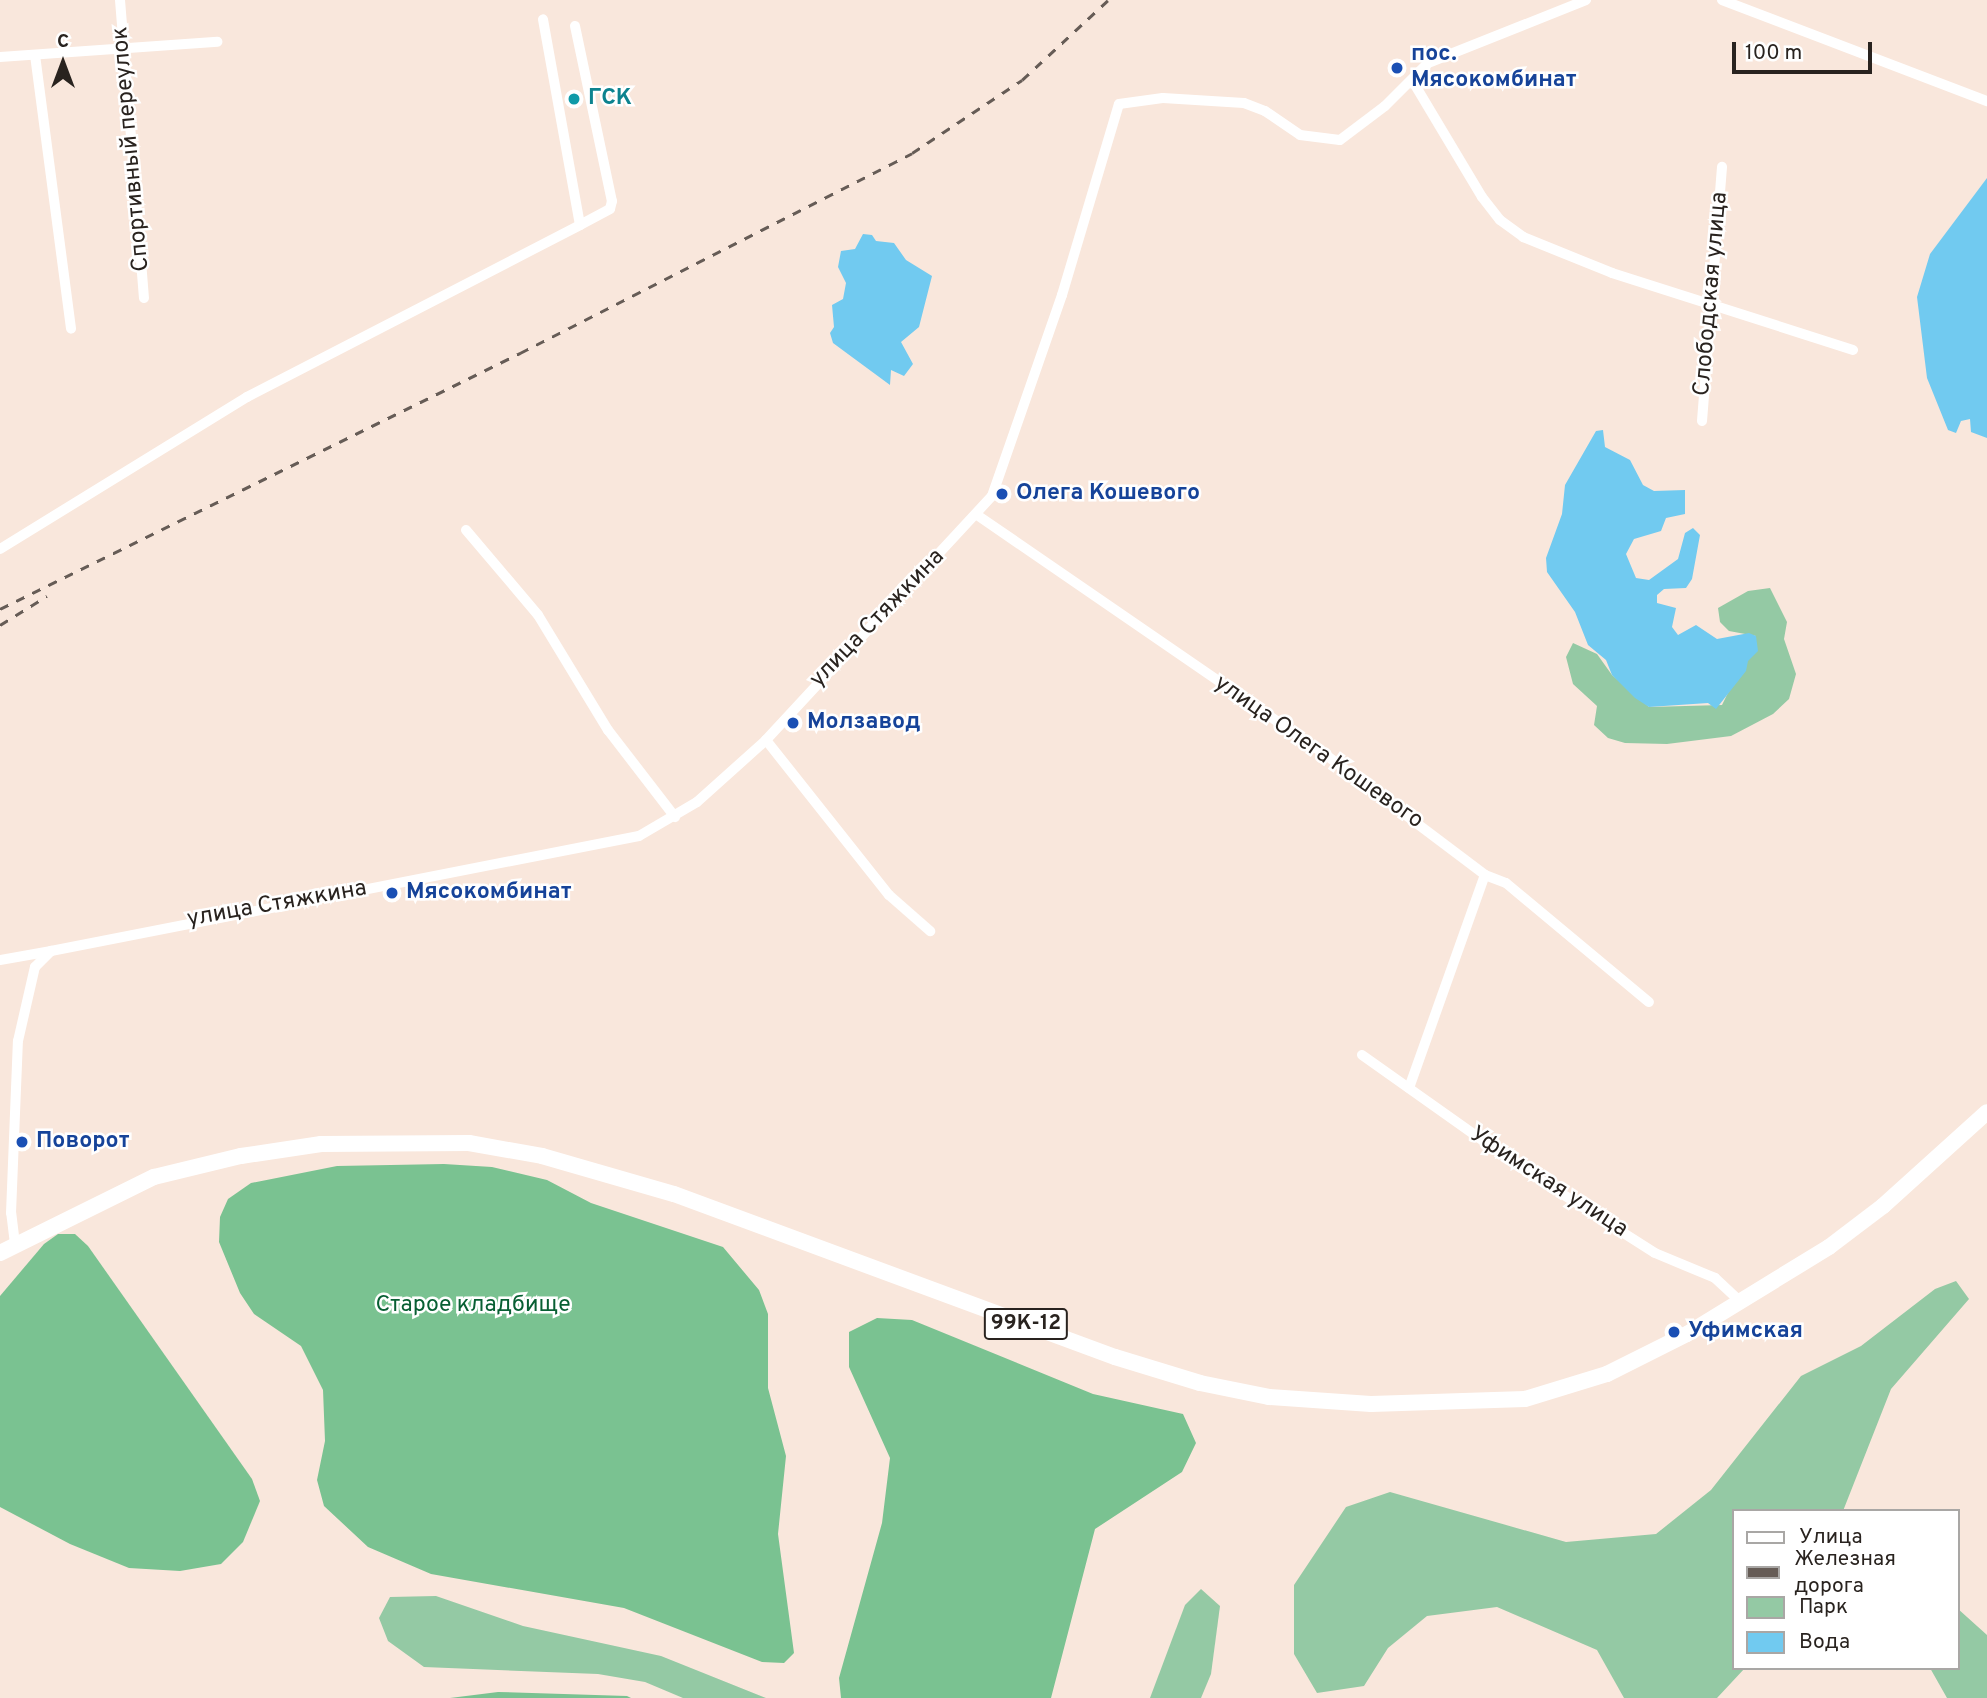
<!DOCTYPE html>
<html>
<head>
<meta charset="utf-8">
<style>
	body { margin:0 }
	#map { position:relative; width:1987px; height:1698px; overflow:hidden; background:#f9e7dc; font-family:Overpass,sans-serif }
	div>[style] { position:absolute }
	.green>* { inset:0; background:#94c9a4 }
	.forest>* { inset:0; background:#7ac291 }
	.water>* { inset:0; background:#71caf0 }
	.minor>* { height:10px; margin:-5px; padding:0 5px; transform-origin:5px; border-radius:5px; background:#fff }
	.primary>* { height:16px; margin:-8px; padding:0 8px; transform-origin:8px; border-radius:8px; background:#fff }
	.rail>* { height:2.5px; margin-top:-1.25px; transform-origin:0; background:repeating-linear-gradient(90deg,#665c56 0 9px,transparent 0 18px) }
	.dots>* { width:19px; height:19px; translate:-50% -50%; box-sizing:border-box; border:4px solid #fff; border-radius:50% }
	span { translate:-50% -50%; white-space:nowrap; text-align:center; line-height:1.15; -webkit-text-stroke:5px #fff; paint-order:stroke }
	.shield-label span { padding:2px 5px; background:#fff; border:2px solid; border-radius:5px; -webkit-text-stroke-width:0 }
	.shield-label { font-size:21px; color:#29231f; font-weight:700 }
	.transit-label { font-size:23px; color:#164399; font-weight:700 }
	.left { translate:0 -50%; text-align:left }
	.culture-label { font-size:23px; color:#0d838f; font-weight:700 }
	.street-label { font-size:23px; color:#29231f }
	.park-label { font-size:23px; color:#085f33 }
	.legend { position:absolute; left:1732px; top:1509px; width:228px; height:161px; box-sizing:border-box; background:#fff; border:2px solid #a9a7a5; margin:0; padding:9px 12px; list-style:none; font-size:21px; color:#29231f }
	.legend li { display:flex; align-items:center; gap:14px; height:35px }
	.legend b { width:35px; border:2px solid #a9a7a5 }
	.north { position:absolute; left:28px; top:28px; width:70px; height:70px; -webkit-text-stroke:5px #fff; paint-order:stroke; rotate:0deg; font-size:19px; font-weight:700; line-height:28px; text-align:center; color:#29231f }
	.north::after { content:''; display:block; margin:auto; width:24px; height:32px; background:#29231f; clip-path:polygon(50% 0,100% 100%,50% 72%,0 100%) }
	.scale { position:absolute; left:1732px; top:42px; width:140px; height:32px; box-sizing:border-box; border:4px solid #29231f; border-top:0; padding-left:9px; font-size:21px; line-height:24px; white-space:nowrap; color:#29231f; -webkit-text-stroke:5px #fff; paint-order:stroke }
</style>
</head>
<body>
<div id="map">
	<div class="green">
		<div style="clip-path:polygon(1770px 588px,1787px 622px,1784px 639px,1796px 674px,1789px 699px,1773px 714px,1731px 736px,1667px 744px,1625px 743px,1608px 738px,1594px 725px,1597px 706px,1573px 684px,1566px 657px,1573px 643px,1597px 654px,1612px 675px,1649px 707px,1722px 705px,1756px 636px,1729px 631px,1720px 622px,1718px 608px,1748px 591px)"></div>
		<div style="clip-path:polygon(1956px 1281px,1969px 1299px,1891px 1389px,1843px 1511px,1733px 1511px,1733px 1668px,1745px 1668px,1717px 1698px,1624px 1698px,1597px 1650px,1497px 1607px,1427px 1616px,1388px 1648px,1364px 1686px,1317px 1693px,1294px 1654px,1294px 1585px,1346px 1507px,1390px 1492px,1566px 1542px,1656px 1534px,1711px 1490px,1801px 1376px,1861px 1346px,1935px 1289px)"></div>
		<div style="clip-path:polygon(1201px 1589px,1220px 1606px,1211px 1674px,1201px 1698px,1150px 1698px,1185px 1605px)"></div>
		<div style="clip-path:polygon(436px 1596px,523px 1626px,661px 1656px,766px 1698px,683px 1698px,645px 1682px,598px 1674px,424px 1667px,388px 1641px,379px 1618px,390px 1597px)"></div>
		<div style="clip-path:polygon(1957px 1608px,1987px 1635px,1987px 1698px,1947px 1698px,1930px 1668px,1957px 1668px)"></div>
	</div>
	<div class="forest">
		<div style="clip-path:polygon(444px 1164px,492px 1167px,547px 1180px,591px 1203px,723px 1247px,759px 1290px,768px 1314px,768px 1388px,786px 1456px,778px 1534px,794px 1653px,784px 1663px,762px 1662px,624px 1608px,431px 1574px,368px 1547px,324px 1506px,317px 1480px,325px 1441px,323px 1390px,301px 1346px,254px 1314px,240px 1293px,219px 1242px,220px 1217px,228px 1199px,251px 1183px,337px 1166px)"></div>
		<div style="clip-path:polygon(58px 1234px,75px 1234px,88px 1246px,252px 1479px,260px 1501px,243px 1542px,221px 1564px,180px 1571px,129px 1568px,70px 1544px,0 1507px,0 1296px,44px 1244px)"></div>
		<div style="clip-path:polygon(877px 1318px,912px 1320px,1093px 1394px,1183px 1414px,1196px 1443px,1182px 1472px,1095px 1529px,1051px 1698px,841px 1698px,839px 1678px,882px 1523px,890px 1458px,849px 1367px,849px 1332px)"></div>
		<div style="clip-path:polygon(498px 1692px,627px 1696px,631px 1698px,450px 1698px)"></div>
	</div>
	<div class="water">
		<div style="clip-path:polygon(1987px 178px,1987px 438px,1971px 432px,1970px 419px,1961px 421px,1956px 433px,1948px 430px,1927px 378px,1917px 297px,1930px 254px)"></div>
		<div style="clip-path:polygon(863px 234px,872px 235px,876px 241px,894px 243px,906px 260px,932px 276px,919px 327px,901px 342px,913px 364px,904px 376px,891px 370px,890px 385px,833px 343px,830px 333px,834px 327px,832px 305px,843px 299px,846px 283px,838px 267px,841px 251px,855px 249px)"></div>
		<div style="clip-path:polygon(1603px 430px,1605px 447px,1630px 460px,1643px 485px,1654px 491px,1685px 490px,1685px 514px,1666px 518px,1661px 531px,1634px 539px,1626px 554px,1636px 578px,1649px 580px,1678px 559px,1685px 533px,1693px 528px,1700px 535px,1692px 579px,1686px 588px,1664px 589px,1657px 595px,1657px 603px,1676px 608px,1672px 627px,1678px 635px,1696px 625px,1717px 639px,1749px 633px,1756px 636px,1758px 651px,1748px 661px,1746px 671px,1716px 709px,1708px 703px,1649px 707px,1635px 698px,1612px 675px,1606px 660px,1588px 645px,1575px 612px,1547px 572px,1546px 558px,1562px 514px,1565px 485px,1596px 431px)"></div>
	</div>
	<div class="minor">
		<div style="left:120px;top:0;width:299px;rotate:85.4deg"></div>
		<div style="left:1722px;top:0;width:284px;rotate:20.9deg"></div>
		<div style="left:575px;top:26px;width:179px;rotate:78.1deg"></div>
		<div style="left:612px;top:201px;width:8px;rotate:104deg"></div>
		<div style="left:610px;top:209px;width:34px;rotate:152deg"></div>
		<div style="left:35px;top:55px;width:276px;rotate:82.5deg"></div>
		<div style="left:0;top:57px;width:218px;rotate:-4deg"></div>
		<div style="left:1412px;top:80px;width:136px;rotate:59.1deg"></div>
		<div style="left:1482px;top:197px;width:29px;rotate:52deg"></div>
		<div style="left:1500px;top:220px;width:29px;rotate:36deg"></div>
		<div style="left:1523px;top:237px;width:96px;rotate:22deg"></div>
		<div style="left:1612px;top:273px;width:253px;rotate:17.7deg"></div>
		<div style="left:1702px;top:421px;width:255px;rotate:-85.5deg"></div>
		<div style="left:977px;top:515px;width:424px;rotate:34.5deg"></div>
		<div style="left:1326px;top:755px;width:199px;rotate:37deg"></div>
		<div style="left:1485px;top:875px;width:22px;rotate:21deg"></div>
		<div style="left:1506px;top:883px;width:186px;rotate:39.8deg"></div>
		<div style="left:466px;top:530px;width:111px;rotate:49.7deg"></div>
		<div style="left:538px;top:615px;width:135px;rotate:58.7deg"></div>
		<div style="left:608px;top:730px;width:110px;rotate:52.4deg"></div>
		<div style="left:0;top:549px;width:290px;rotate:-31.6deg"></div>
		<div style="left:247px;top:397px;width:375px;rotate:-27.3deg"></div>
		<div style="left:580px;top:225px;width:209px;rotate:-100.2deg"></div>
		<div style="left:766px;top:740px;width:198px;rotate:51.6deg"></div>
		<div style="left:889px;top:895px;width:55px;rotate:41.3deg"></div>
		<div style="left:0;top:960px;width:52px;rotate:-10deg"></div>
		<div style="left:1362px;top:1055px;width:197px;rotate:35.3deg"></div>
		<div style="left:1523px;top:1169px;width:156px;rotate:32.5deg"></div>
		<div style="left:1655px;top:1253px;width:65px;rotate:22.6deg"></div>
		<div style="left:1715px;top:1278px;width:34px;rotate:43deg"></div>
		<div style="left:1409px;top:1088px;width:226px;rotate:-70.4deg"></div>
		<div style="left:15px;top:1244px;width:31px;rotate:-97deg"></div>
		<div style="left:11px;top:1213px;width:172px;rotate:-87.7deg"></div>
		<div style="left:18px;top:1041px;width:76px;rotate:-77.1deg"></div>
		<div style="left:35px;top:967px;width:23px;rotate:-45deg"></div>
		<div style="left:51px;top:951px;width:599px;rotate:-11.07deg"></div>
		<div style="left:639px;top:836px;width:67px;rotate:-30.4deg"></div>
		<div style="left:697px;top:802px;width:93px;rotate:-41.9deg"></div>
		<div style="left:766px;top:740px;width:333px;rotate:-47.2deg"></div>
		<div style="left:992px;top:496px;width:213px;rotate:-70.8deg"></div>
		<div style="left:1062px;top:295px;width:199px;rotate:-73.4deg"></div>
		<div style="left:1119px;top:104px;width:44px;rotate:-7.8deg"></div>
		<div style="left:1163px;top:98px;width:81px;rotate:3.5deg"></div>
		<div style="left:1244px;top:103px;width:22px;rotate:21deg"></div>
		<div style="left:1265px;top:111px;width:42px;rotate:34.4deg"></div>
		<div style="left:1300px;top:135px;width:40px;rotate:7.1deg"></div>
		<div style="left:1340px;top:140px;width:56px;rotate:-37.1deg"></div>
		<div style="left:1385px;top:106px;width:61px;rotate:-45deg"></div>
		<div style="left:1428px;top:63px;width:170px;rotate:-21.7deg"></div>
	</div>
	<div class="primary">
		<div style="left:0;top:1253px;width:172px;rotate:-26.3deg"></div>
		<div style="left:154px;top:1177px;width:89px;rotate:-13.6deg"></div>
		<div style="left:241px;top:1156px;width:81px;rotate:-8.5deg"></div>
		<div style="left:321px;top:1144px;width:148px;rotate:-0.4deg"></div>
		<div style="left:469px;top:1143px;width:74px;rotate:10.1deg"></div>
		<div style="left:542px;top:1156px;width:137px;rotate:16.1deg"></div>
		<div style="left:674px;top:1194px;width:470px;rotate:20.3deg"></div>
		<div style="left:1115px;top:1357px;width:89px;rotate:17deg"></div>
		<div style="left:1200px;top:1383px;width:70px;rotate:11.5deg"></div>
		<div style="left:1269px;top:1397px;width:102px;rotate:3.9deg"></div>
		<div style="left:1371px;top:1404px;width:154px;rotate:-1.9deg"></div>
		<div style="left:1525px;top:1399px;width:86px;rotate:-17deg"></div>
		<div style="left:1607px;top:1374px;width:89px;rotate:-26.6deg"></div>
		<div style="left:1687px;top:1334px;width:167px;rotate:-31.5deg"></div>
		<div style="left:1829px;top:1247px;width:68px;rotate:-37.2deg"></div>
		<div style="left:1883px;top:1206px;width:140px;rotate:-42.1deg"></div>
	</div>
	<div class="rail">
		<div style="left:0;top:609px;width:580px;rotate:-26.21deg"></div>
		<div style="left:520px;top:353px;width:440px;rotate:-27deg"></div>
		<div style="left:912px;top:153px;width:132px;rotate:-33.6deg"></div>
		<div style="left:1022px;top:80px;width:117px;rotate:-42.9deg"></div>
		<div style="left:0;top:625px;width:55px;rotate:-31.7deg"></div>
	</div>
	<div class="dots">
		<div style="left:1397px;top:68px;background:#1a4fb4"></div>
		<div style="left:574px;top:99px;background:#0f9aa8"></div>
		<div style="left:1002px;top:494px;background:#1a4fb4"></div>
		<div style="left:793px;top:723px;background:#1a4fb4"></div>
		<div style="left:392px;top:893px;background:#1a4fb4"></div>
		<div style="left:22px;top:1142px;background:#1a4fb4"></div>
		<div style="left:1674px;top:1332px;background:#1a4fb4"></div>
	</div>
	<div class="shield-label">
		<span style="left:1026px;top:1324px">99К-12</span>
	</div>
	<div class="transit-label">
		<span class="left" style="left:1411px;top:68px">пос.<br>Мясокомбинат</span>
		<span class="left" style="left:1016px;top:494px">Олега Кошевого</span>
		<span class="left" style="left:807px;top:723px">Молзавод</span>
		<span class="left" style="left:406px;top:893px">Мясокомбинат</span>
		<span class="left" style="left:36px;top:1142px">Поворот</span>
		<span class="left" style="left:1688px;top:1332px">Уфимская</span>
	</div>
	<div class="culture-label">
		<span class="left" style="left:588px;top:99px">ГСК</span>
	</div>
	<div class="street-label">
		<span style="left:132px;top:149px;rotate:-95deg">Спортивный переулок</span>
		<span style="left:1712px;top:294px;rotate:-85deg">Слободская улица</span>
		<span style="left:878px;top:619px;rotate:-46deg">улица Стяжкина</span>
		<span style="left:1318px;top:753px;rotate:35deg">улица Олега Кошевого</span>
		<span style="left:277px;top:905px;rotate:-10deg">улица Стяжкина</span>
		<span style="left:1548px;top:1183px;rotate:33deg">Уфимская улица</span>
	</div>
	<div class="park-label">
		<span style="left:473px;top:1306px">Старое кладбище</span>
	</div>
	<ul class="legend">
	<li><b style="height:9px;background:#fff"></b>Улица</li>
	<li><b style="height:9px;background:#665c56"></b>Железная дорога</li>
	<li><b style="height:19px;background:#94c9a4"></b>Парк</li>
	<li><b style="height:19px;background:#71caf0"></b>Вода</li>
	</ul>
	<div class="north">С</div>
	<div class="scale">100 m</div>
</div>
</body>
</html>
